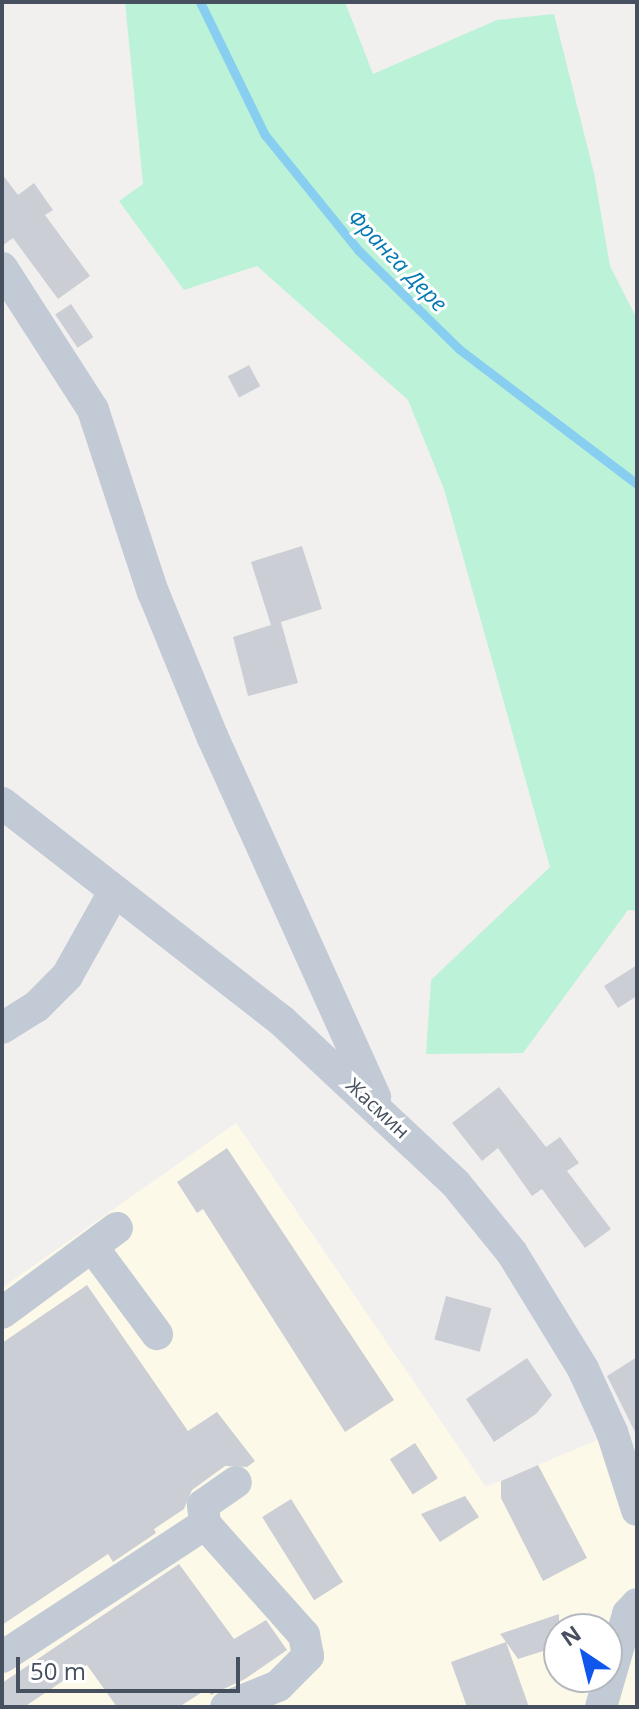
<!DOCTYPE html>
<html>
<head>
<meta charset="utf-8">
<style>
	body { margin:0 }
	#map { position:relative; width:639px; height:1709px; overflow:hidden; background:#f2f0ef; font-family:"Open Sans",sans-serif }
	div>[style] { position:absolute }
	.commercial>* { inset:0; background:#fdf9e8 }
	.green>* { inset:0; background:#bcf2d7 }
	.stream>* { height:9px; margin:-4.5px; padding:0 4.5px; transform-origin:4.5px; border-radius:4.5px; background:#87cef1 }
	.building>* { inset:0; background:#cbced5; transform-origin:0 0 }
	.minor>* { height:32px; margin:-16px; padding:0 16px; transform-origin:16px; border-radius:16px; background:#c2cad5 }
	span { translate:-50% -50%; white-space:nowrap; text-align:center; line-height:1.15; -webkit-text-stroke:6px #fff; paint-order:stroke }
	.street-label { font-size:20px; color:#46505e }
	.water-label { font-size:22px; color:#047ab3; font-style:italic }
	.frame { position:absolute; inset:0; border:4px solid #46505e; pointer-events:none }
	.north { position:absolute; left:543px; top:1613px; width:80px; height:80px; box-sizing:border-box; background:#fff; border:2px solid #b5b9bf; border-radius:50%; rotate:325deg; font-size:22px; font-weight:700; line-height:32px; text-align:center; color:#46505e }
	.north::after { content:''; display:block; margin:auto; width:28px; height:36px; background:#0f56ec; clip-path:polygon(50% 0,100% 100%,50% 72%,0 100%) }
	.scale { position:absolute; left:16px; top:1657px; width:224px; height:36px; box-sizing:border-box; border:4px solid #46505e; border-top:0; padding-left:10px; font-size:24px; line-height:28px; white-space:nowrap; color:#46505e; -webkit-text-stroke:6px #fff; paint-order:stroke }
</style>
</head>
<body>
<div id="map">
	<div class="commercial">
		<div style="clip-path:polygon(evenodd,236px 1123px,486px 1487px,623px 1429px,637px 1459px,637px 1707px,2px 1707px,2px 1288px,236px 1123px,559px 1629px,607px 1629px,607px 1677px,559px 1677px,559px 1629px)"></div>
	</div>
	<div class="green">
		<div style="clip-path:polygon(125px 2px,345px 2px,373px 74px,497px 20px,554px 14px,594px 173px,610px 266px,637px 319px,637px 911px,628px 910px,523px 1053px,426px 1054px,431px 980px,550px 867px,444px 489px,408px 400px,257px 266px,184px 290px,119px 201px,143px 184px)"></div>
	</div>
	<div class="stream">
		<div style="left:200px;top:2px;width:148px;rotate:64deg"></div>
		<div style="left:265px;top:135px;width:148px;rotate:51deg"></div>
		<div style="left:358px;top:250px;width:141px;rotate:44.4deg"></div>
		<div style="left:459px;top:349px;width:223px;rotate:37.2deg"></div>
	</div>
	<div class="building">
		<div style="clip-path:polygon(2px 174px,18px 195px,34px 183px,53px 210px,45px 215px,90px 276px,58px 299px,13px 238px,2px 246px)"></div>
		<div style="left:71px;top:304px;width:40px;height:19px;rotate:56deg"></div>
		<div style="left:249px;top:365px;width:24px;height:24px;rotate:62deg"></div>
		<div style="clip-path:polygon(302px 546px,322px 609px,281px 622px,298px 683px,248px 696px,233px 637px,271px 625px,251px 562px)"></div>
		<div style="clip-path:polygon(637px 965px,637px 996px,618px 1008px,604px 986px)"></div>
		<div style="clip-path:polygon(499px 1087px,546px 1147px,560px 1137px,579px 1163px,567px 1171px,611px 1229px,585px 1248px,542px 1189px,532px 1196px,498px 1148px,482px 1161px,452px 1123px)"></div>
		<div style="clip-path:polygon(227px 1148px,394px 1400px,345px 1432px,203px 1209px,197px 1213px,177px 1182px)"></div>
		<div style="clip-path:polygon(87px 1285px,188px 1431px,217px 1412px,255px 1461px,247px 1467px,225px 1466px,192px 1490px,184px 1509px,154px 1529px,156px 1533px,113px 1562px,108px 1554px,2px 1625px,2px 1343px)"></div>
		<div style="left:446px;top:1296px;width:47px;height:45px;rotate:15deg"></div>
		<div style="clip-path:polygon(637px 1357px,637px 1436px,607px 1376px)"></div>
		<div style="clip-path:polygon(527px 1358px,552px 1395px,536px 1414px,494px 1442px,466px 1399px)"></div>
		<div style="left:415px;top:1443px;width:42px;height:30px;rotate:57deg"></div>
		<div style="clip-path:polygon(538px 1465px,587px 1558px,543px 1581px,501px 1498px,501px 1481px)"></div>
		<div style="clip-path:polygon(465px 1496px,479px 1517px,440px 1542px,421px 1514px)"></div>
		<div style="left:291px;top:1499px;width:98px;height:34px;rotate:58deg"></div>
		<div style="clip-path:polygon(179px 1564px,234px 1639px,266px 1620px,287px 1650px,245px 1679px,211px 1695px,207px 1689px,179px 1707px,117px 1707px,87px 1665px,24px 1707px,2px 1707px,2px 1683px)"></div>
		<div style="clip-path:polygon(559px 1614px,559px 1646px,518px 1659px,506px 1642px,529px 1707px,467px 1707px,451px 1662px,506px 1642px,500px 1634px)"></div>
	</div>
	<div class="minor">
		<div style="left:2px;top:268px;width:169px;rotate:57.3deg"></div>
		<div style="left:93px;top:410px;width:192px;rotate:71.8deg"></div>
		<div style="left:153px;top:592px;width:158px;rotate:67.7deg"></div>
		<div style="left:213px;top:738px;width:394px;rotate:65.7deg"></div>
		<div style="left:2px;top:803px;width:355px;rotate:37.9deg"></div>
		<div style="left:282px;top:1021px;width:238px;rotate:43.1deg"></div>
		<div style="left:456px;top:1184px;width:89px;rotate:50.9deg"></div>
		<div style="left:512px;top:1253px;width:136px;rotate:58.5deg"></div>
		<div style="left:583px;top:1369px;width:69px;rotate:65.3deg"></div>
		<div style="left:612px;top:1432px;width:82px;rotate:72.2deg"></div>
		<div style="left:2px;top:1028px;width:40px;rotate:-32deg"></div>
		<div style="left:36px;top:1007px;width:44px;rotate:-45deg"></div>
		<div style="left:67px;top:976px;width:96px;rotate:-60.8deg"></div>
		<div style="left:94px;top:1249px;width:106px;rotate:53.5deg"></div>
		<div style="left:2px;top:1313px;width:143px;rotate:-36.5deg"></div>
		<div style="left:205px;top:1524px;width:149px;rotate:48.3deg"></div>
		<div style="left:304px;top:1635px;width:21px;rotate:79deg"></div>
		<div style="left:308px;top:1656px;width:42px;rotate:135deg"></div>
		<div style="left:278px;top:1686px;width:56px;rotate:158deg"></div>
		<div style="left:2px;top:1657px;width:243px;rotate:-33.2deg"></div>
		<div style="left:205px;top:1524px;width:19px;rotate:-96deg"></div>
		<div style="left:203px;top:1505px;width:40px;rotate:-34.9deg"></div>
		<div style="left:601px;top:1707px;width:97px;rotate:-73.8deg"></div>
		<div style="left:628px;top:1614px;width:13px;rotate:-48deg"></div>
	</div>
	<div class="street-label">
		<span style="left:378px;top:1108px;rotate:43deg">Жасмин</span>
	</div>
	<div class="water-label">
		<span style="left:398px;top:260px;rotate:46deg">Франга Дере</span>
	</div>
	<div class="frame"></div>
	<div class="north">N</div>
	<div class="scale">50 m</div>
</div>
</body>
</html>
